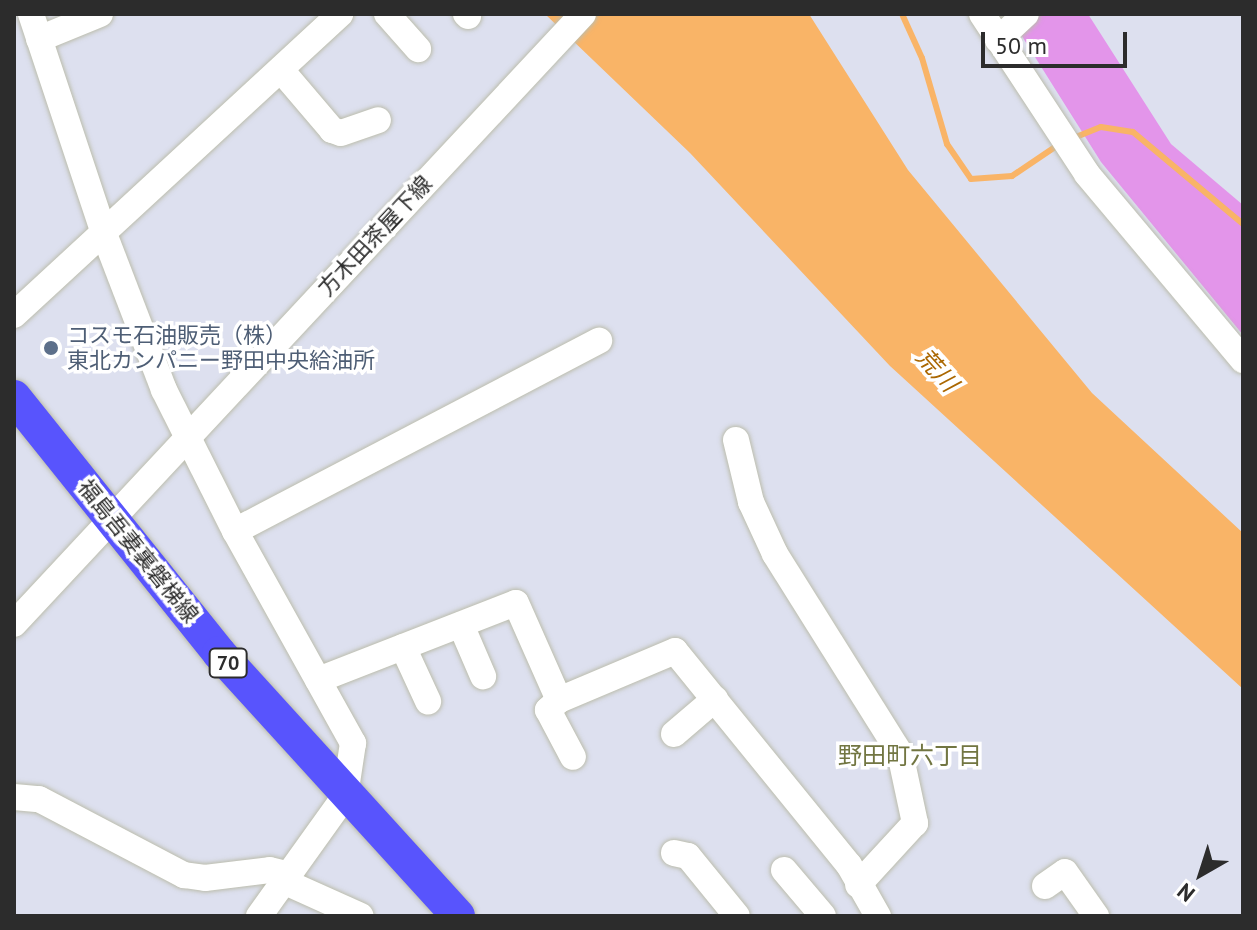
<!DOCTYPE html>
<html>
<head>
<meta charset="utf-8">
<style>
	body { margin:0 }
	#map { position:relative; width:1257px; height:930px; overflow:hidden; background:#dde0ef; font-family:"PT Sans","Noto Sans JP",sans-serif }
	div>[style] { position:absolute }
	.green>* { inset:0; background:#e395ea }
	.water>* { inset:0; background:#f9b467 }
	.stream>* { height:6px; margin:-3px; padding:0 3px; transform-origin:3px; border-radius:3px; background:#f9b467 }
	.roads { filter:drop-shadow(0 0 2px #bcbdad) drop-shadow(0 0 2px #bcbdad) }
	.minor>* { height:26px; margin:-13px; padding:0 13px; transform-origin:13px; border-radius:13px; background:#fff }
	.major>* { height:34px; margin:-17px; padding:0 17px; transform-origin:17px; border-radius:17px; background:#5854fd }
	.dots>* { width:22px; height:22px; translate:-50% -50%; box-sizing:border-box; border:4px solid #fff; border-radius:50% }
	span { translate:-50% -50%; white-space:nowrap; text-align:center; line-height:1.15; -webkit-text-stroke:7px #fff; paint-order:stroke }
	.shield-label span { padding:2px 6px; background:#fff; border:2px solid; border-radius:6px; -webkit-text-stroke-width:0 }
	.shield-label { font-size:20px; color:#2c2c2c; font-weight:700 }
	.street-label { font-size:22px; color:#2c2c2c }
	.service-label { font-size:22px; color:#4e5e75 }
	.left { translate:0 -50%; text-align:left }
	.water-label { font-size:24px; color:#aa6701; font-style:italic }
	.neighbourhood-label { font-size:24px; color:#727642 }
	.frame { position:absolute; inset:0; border:16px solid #2c2c2c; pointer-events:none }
	.north { position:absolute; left:1161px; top:834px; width:80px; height:80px; -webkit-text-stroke:6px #fff; paint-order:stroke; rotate:219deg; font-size:22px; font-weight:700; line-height:32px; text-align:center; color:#2c2c2c }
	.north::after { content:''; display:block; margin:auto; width:28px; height:36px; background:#2c2c2c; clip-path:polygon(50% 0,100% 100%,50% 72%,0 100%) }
	.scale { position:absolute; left:981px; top:32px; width:146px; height:36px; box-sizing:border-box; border:4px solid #2c2c2c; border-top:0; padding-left:10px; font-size:24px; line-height:28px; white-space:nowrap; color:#2c2c2c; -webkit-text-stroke:6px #fff; paint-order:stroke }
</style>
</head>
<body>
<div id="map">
	<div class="green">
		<div style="clip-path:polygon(1008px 14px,1088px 14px,1171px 144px,1243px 205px,1243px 335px,1101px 162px)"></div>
	</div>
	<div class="water">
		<div style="clip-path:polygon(545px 14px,809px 14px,908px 170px,1092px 393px,1243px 533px,1243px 689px,890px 366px,690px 153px)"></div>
	</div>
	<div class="stream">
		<div style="left:902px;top:14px;width:48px;rotate:65.6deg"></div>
		<div style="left:922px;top:58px;width:90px;rotate:73.8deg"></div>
		<div style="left:947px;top:144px;width:42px;rotate:55.6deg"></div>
		<div style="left:971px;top:179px;width:41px;rotate:-4.2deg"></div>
		<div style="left:1012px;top:176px;width:59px;rotate:-34deg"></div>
		<div style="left:1071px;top:139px;width:32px;rotate:-22deg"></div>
		<div style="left:1101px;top:127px;width:32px;rotate:9deg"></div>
		<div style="left:1133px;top:132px;width:143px;rotate:39.9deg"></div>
	</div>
	<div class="roads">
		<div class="minor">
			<div style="left:31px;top:14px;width:229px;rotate:71.6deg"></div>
			<div style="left:103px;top:231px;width:170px;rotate:69deg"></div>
			<div style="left:164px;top:390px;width:158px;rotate:63.3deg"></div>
			<div style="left:235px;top:531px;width:243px;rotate:60.9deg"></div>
			<div style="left:353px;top:743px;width:54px;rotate:98.6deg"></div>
			<div style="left:345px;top:796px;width:148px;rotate:125.6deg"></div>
			<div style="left:387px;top:14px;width:47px;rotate:48.5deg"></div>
			<div style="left:466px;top:14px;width:3px;rotate:45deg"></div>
			<div style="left:982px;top:14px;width:191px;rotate:56.7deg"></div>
			<div style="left:1087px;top:174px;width:243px;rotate:50deg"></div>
			<div style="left:39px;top:39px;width:66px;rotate:-22.3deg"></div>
			<div style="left:998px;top:40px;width:38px;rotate:-43deg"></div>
			<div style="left:281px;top:70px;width:79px;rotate:49.6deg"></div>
			<div style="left:332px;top:130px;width:9px;rotate:18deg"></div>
			<div style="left:341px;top:133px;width:39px;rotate:-19deg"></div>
			<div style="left:14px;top:315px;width:444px;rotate:-42.7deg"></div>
			<div style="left:736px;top:440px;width:64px;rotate:76.4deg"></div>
			<div style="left:751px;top:502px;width:57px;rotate:65.2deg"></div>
			<div style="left:775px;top:554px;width:235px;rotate:57.9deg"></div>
			<div style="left:900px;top:753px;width:72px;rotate:77.9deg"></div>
			<div style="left:915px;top:823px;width:84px;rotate:132.6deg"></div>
			<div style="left:235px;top:531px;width:411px;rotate:-27.6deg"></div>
			<div style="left:14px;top:624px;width:834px;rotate:-46.99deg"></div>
			<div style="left:461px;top:625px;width:56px;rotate:66.7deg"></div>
			<div style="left:403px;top:647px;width:60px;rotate:65.2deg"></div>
			<div style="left:318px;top:680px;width:212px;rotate:-21.3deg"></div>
			<div style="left:516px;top:603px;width:106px;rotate:66.1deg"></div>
			<div style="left:559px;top:700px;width:126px;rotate:-22.9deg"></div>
			<div style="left:675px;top:651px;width:276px;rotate:50.9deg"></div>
			<div style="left:849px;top:865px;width:59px;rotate:60.4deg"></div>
			<div style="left:559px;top:700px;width:15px;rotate:138deg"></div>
			<div style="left:548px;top:710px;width:53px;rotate:62deg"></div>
			<div style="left:674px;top:734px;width:54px;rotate:-40.5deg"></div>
			<div style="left:14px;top:797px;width:25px;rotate:5deg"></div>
			<div style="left:39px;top:799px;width:164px;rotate:27.7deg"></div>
			<div style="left:184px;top:875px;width:21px;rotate:8deg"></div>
			<div style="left:205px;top:878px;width:65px;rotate:-7deg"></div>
			<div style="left:270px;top:870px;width:16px;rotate:14deg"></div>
			<div style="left:674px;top:853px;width:14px;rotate:12deg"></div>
			<div style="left:688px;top:856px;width:77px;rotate:50.8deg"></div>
			<div style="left:784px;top:870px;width:60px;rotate:49.7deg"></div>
			<div style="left:283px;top:881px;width:85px;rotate:24.2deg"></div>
			<div style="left:1045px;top:886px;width:24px;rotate:-35deg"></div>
			<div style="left:1065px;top:872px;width:54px;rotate:54.8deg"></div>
		</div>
		<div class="major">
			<div style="left:14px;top:397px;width:328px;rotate:51.3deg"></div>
			<div style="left:219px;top:653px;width:355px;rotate:47.7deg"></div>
		</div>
	</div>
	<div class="dots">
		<div style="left:51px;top:348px;background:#5c6f8a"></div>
	</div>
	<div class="shield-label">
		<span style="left:228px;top:663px">70</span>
	</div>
	<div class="street-label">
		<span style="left:375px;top:236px;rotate:-47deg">方木田茶屋下線</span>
		<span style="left:138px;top:551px;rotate:51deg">福島吾妻裏磐梯線</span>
	</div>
	<div class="service-label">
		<span class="left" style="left:67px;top:348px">コスモ石油販売（株）<br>東北カンパニー野田中央給油所</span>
	</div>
	<div class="water-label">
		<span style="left:937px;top:370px;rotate:48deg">荒川</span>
	</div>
	<div class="neighbourhood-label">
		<span style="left:910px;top:756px">野田町六丁目</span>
	</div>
	<div class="frame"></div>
	<div class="north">N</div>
	<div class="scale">50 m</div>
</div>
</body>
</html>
